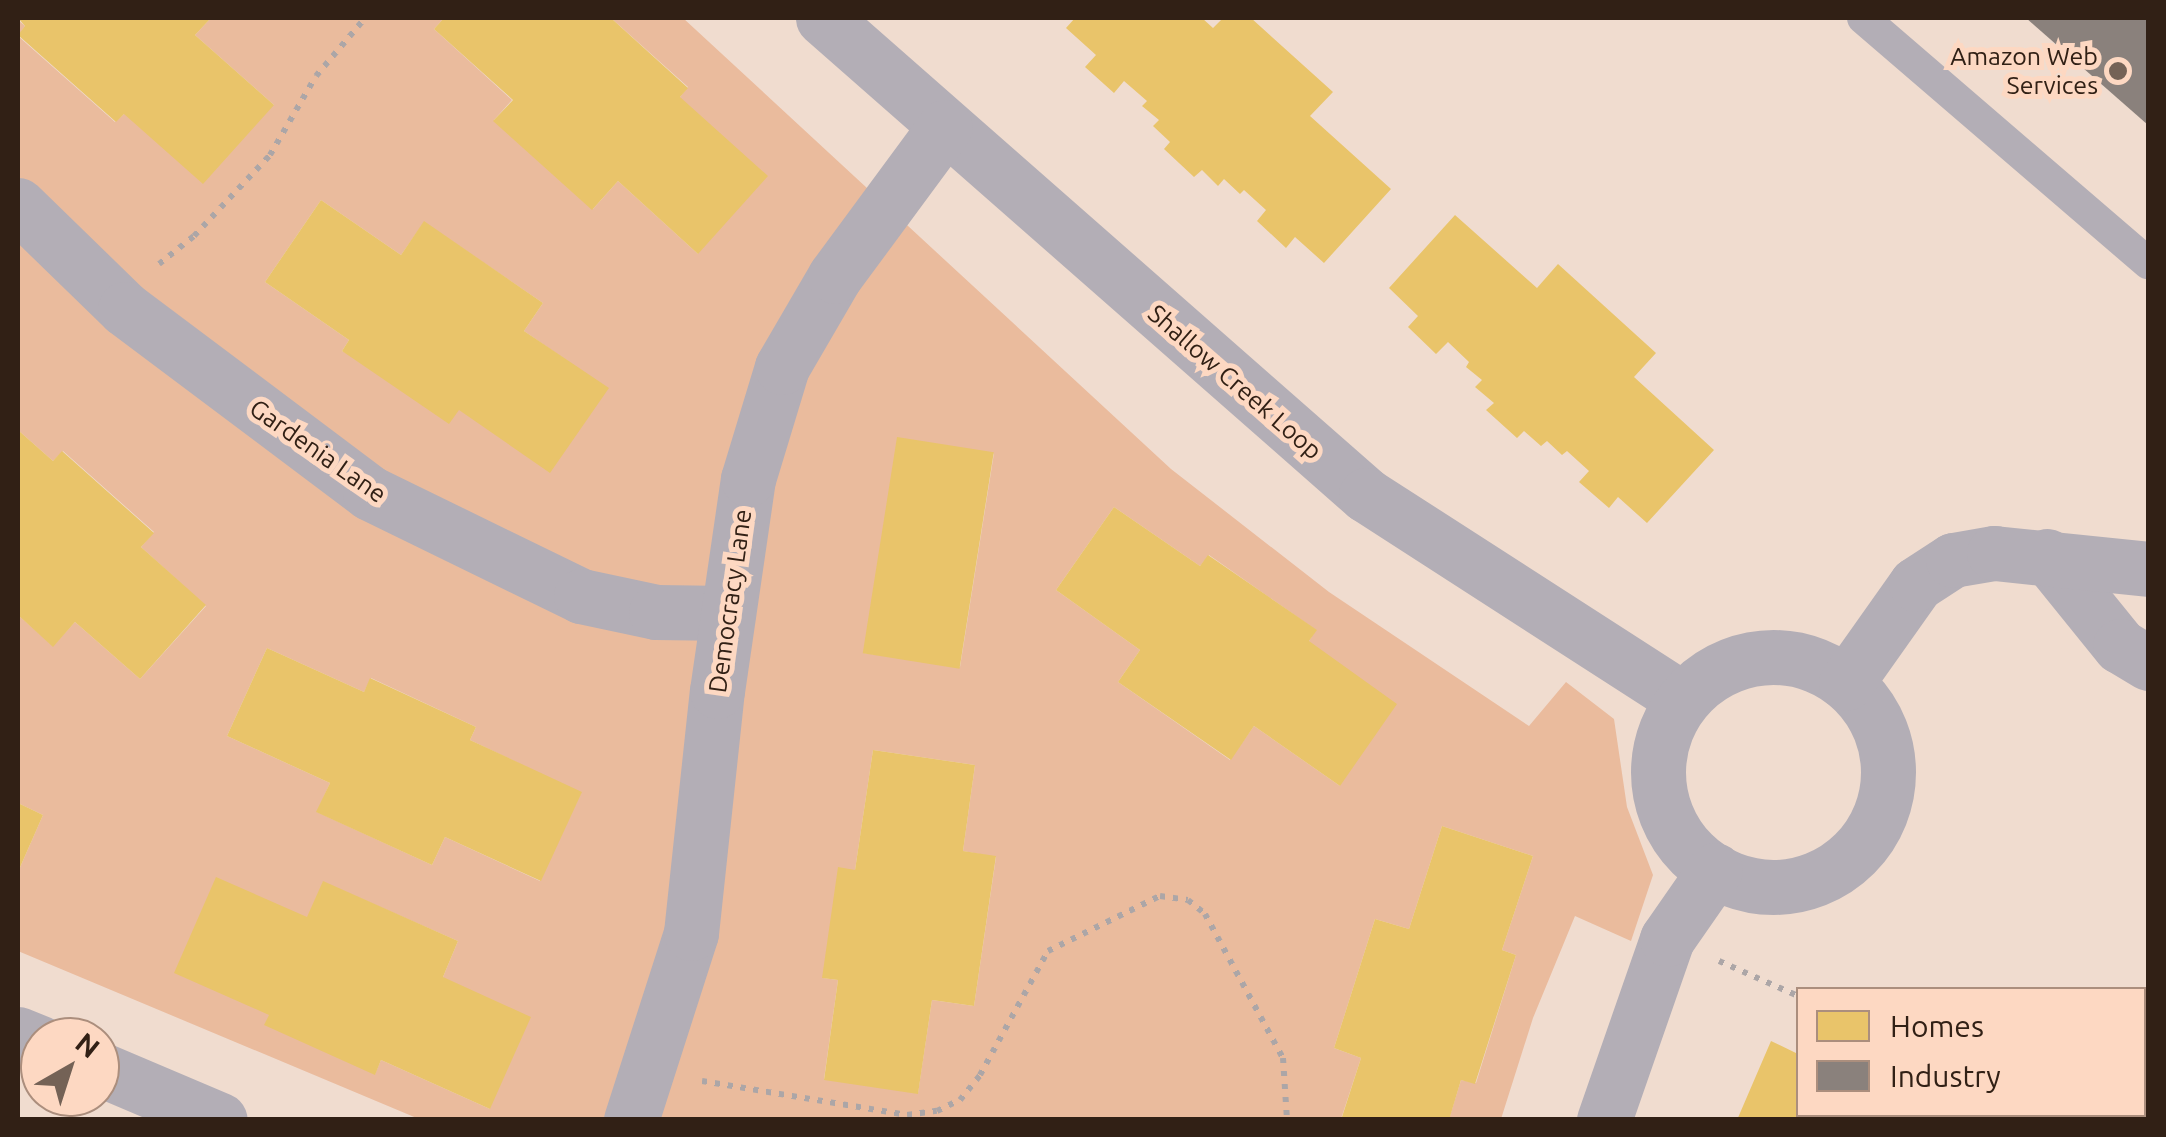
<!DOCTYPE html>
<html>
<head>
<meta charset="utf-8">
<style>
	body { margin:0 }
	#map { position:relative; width:2166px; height:1137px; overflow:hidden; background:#f0dccf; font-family:Ubuntu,sans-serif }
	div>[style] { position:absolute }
	.green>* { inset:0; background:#eabb9d }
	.homes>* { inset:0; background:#e9c46a; transform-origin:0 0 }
	.industry>* { inset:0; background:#8a817c }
	.path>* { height:6px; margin-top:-3px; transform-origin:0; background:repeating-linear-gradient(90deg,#aca6a7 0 5px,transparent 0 13px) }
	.lane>* { height:32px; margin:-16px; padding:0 16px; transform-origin:16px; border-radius:16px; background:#b3aeb6 }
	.street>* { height:55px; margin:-27.5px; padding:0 27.5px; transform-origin:27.5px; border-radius:27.5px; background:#b3aeb6 }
	.street>.ring { margin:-27.5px; padding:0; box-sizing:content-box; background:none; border:55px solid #b3aeb6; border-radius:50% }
	.dots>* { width:28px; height:28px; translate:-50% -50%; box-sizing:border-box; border:5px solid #fdd8c2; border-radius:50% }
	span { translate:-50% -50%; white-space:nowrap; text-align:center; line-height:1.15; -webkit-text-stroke:10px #fdd8c2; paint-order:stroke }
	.poi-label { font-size:25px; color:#312015 }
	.right { translate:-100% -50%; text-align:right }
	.street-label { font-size:25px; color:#312015 }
	.frame { position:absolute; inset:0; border:20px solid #312015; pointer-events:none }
	.legend { position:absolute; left:1796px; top:987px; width:350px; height:130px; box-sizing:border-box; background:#fdd8c2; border:2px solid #ab8e7d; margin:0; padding:12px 18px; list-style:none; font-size:30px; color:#312015 }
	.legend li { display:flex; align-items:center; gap:20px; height:50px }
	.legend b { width:50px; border:2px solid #ab8e7d }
	.north { position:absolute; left:20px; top:1017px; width:100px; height:100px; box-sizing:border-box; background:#fdd8c2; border:2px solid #ab8e7d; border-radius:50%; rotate:39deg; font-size:28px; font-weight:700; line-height:40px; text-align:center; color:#312015 }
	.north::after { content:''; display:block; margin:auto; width:35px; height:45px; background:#746256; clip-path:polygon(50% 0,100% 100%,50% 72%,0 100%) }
</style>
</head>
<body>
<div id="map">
	<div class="green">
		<div style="clip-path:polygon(evenodd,211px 18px,444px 18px,434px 29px,512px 100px,494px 120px,593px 209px,618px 181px,698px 254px,680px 97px,688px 87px,611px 18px,683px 18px,1171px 469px,1329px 592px,1529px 726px,1566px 682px,1614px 719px,1627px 807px,1653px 875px,1631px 941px,1575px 916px,1533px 1018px,1501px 1119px,1449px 1119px,1461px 1080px,1476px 1083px,1516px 955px,1502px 950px,1533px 856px,1442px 826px,1409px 929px,1375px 919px,1334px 1048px,1361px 1058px,1341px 1119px,419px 1119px,18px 951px,18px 872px,43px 815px,18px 803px,18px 615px,53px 646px,75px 622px,140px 679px,206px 606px,141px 547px,154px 532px,63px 451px,53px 461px,18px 430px,18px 20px,25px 26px,18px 36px,115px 122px,124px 114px,274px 105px,195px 35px,211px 18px,321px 200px,401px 255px,424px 222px,543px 303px,524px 331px,608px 389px,459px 410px,342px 351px,349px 340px,265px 282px,321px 200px,211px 18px,994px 453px,960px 667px,864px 653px,994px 453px,211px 18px,1114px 507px,1200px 566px,1209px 555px,1316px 630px,1309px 641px,1340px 786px,1254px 726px,1230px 760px,1118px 682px,1140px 650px,1056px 590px,1114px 507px,211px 18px,267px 648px,364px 692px,371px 678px,476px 727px,470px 740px,581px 793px,540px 881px,445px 837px,432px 865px,317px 812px,330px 783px,227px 736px,267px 648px,211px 18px,873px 750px,975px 765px,963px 851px,996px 857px,974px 1006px,932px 1000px,918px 1093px,824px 1079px,838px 980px,823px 978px,855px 870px,873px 750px,211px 18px,323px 882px,458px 941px,443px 977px,490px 1109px,381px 1060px,375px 1074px,269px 1015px,323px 882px)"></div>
	</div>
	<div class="homes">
		<div style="clip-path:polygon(18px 18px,211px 18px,195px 35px,274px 105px,203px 184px,124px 114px,116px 122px,18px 35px,25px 26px)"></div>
		<div style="clip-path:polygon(444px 18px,611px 18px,688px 88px,680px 97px,768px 176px,698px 254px,618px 181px,592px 210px,493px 121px,513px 100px,434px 29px)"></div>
		<div style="clip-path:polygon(1075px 18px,1202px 18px,1213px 28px,1223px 18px,1251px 18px,1333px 92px,1310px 116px,1391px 189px,1324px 263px,1295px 237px,1286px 248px,1257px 221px,1266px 210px,1244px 190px,1240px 194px,1224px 179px,1218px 186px,1202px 170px,1194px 177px,1164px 149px,1170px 142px,1153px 126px,1159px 120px,1142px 106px,1147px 101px,1124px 81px,1114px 93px,1085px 67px,1096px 55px,1066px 28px)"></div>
		<div style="clip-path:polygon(321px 200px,401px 255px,424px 221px,543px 303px,524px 331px,609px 388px,550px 473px,459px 410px,449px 424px,342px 351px,349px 340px,265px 282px)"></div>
		<div style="clip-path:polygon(1455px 215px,1537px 288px,1558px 264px,1656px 353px,1634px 377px,1714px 450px,1647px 523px,1618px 497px,1609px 508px,1579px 482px,1589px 471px,1567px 451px,1562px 455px,1547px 441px,1541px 446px,1524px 431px,1517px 438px,1486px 410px,1494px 403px,1475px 387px,1482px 380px,1466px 367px,1469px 362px,1448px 342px,1436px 354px,1408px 327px,1418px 316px,1389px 288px)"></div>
		<div style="clip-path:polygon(18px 430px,53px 461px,62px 451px,154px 533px,141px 547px,206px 605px,140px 679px,75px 622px,53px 647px,18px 615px)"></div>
		<div style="left:897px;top:437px;width:98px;height:219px;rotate:9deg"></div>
		<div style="clip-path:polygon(1114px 507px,1200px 566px,1208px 555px,1317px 630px,1309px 641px,1397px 704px,1340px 786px,1254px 726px,1231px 760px,1118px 682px,1140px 650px,1056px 590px)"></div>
		<div style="clip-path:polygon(267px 648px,364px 692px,370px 678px,476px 727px,470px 740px,582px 792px,541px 881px,445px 837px,432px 865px,316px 812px,330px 783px,227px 736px)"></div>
		<div style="clip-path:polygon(873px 750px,975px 765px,963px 851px,996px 856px,974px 1006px,932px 1000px,918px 1094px,824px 1080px,838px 980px,822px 978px,838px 867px,855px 870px)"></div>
		<div style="clip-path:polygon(18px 803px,43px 815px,18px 872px)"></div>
		<div style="clip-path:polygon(1442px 826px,1533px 856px,1502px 950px,1516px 955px,1475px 1084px,1461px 1080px,1449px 1120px,1341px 1120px,1361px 1058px,1334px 1048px,1375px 919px,1409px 929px)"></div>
		<div style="clip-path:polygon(216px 877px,307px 917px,323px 881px,458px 941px,443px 977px,531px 1017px,490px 1109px,381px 1060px,375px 1075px,264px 1025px,269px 1015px,174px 973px)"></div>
		<div style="clip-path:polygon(1771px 1041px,1798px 1054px,1798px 1114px,1964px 1114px,1737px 1120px)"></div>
	</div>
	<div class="industry">
		<div style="clip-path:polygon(2026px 18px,2148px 18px,2148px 125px)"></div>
	</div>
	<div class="path">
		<div style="left:159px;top:264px;width:45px;rotate:-38.7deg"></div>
		<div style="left:194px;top:236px;width:111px;rotate:-46.8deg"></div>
		<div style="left:270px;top:155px;width:91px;rotate:-59.8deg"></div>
		<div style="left:316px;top:76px;width:76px;rotate:-49.8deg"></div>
		<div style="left:1719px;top:961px;width:86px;rotate:23.9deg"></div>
		<div style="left:702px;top:1081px;width:208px;rotate:9.4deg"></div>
		<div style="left:907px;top:1115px;width:30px;rotate:-8deg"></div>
		<div style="left:937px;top:1111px;width:25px;rotate:-26deg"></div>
		<div style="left:960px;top:1100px;width:32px;rotate:-51deg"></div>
		<div style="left:980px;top:1075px;width:141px;rotate:-61.3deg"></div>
		<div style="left:1048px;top:951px;width:125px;rotate:-26.2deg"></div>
		<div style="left:1160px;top:896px;width:28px;rotate:8deg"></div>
		<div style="left:1188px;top:900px;width:22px;rotate:39deg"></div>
		<div style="left:1205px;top:914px;width:164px;rotate:61.6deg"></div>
		<div style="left:1283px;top:1058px;width:62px;rotate:86.3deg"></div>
		<div style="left:1986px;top:1120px;width:6px;rotate:-81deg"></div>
	</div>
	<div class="lane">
		<div style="left:1863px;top:18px;width:376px;rotate:40.7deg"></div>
	</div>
	<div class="street">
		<div style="left:823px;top:18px;width:723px;rotate:41.3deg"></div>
		<div style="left:1366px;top:495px;width:377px;rotate:32.8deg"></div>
		<div style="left:18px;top:205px;width:149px;rotate:44.2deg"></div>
		<div style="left:125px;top:309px;width:306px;rotate:36.9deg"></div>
		<div style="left:370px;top:493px;width:235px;rotate:26deg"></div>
		<div style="left:581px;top:596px;width:77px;rotate:12deg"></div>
		<div style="left:656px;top:612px;width:72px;rotate:0.8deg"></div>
		<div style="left:2047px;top:556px;width:116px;rotate:51deg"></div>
		<div style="left:2120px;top:646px;width:33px;rotate:31deg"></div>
		<div class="ring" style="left:1658px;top:657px;width:175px;height:175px"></div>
		<div style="left:1846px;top:683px;width:121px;rotate:-54.7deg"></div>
		<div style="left:1916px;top:584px;width:44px;rotate:-33deg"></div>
		<div style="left:1953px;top:560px;width:42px;rotate:-9.7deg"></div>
		<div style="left:1994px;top:553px;width:155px;rotate:5.9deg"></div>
		<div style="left:18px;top:1034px;width:24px;rotate:22deg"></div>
		<div style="left:100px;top:1069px;width:130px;rotate:23deg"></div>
		<div style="left:631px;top:1120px;width:196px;rotate:-72.2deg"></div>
		<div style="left:691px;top:933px;width:243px;rotate:-83.9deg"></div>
		<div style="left:717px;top:691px;width:214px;rotate:-81.7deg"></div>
		<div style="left:748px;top:479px;width:117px;rotate:-73.1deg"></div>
		<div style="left:782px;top:367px;width:105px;rotate:-59.8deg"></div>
		<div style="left:835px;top:276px;width:185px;rotate:-53.6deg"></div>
		<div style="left:1604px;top:1120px;width:192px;rotate:-70.8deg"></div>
		<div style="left:1667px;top:939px;width:84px;rotate:-55.2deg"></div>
	</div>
	<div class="dots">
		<div style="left:2118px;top:71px;background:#746256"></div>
	</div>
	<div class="poi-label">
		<span class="right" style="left:2098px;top:71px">Amazon Web<br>Services</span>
	</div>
	<div class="street-label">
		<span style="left:1235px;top:382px;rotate:41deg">Shallow Creek Loop</span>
		<span style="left:318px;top:451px;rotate:35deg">Gardenia Lane</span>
		<span style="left:730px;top:601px;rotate:-82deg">Democracy Lane</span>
	</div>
	<div class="frame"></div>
	<ul class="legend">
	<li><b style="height:28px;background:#e9c46a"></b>Homes</li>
	<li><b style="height:28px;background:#8a817c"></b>Industry</li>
	</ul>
	<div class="north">N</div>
</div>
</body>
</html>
